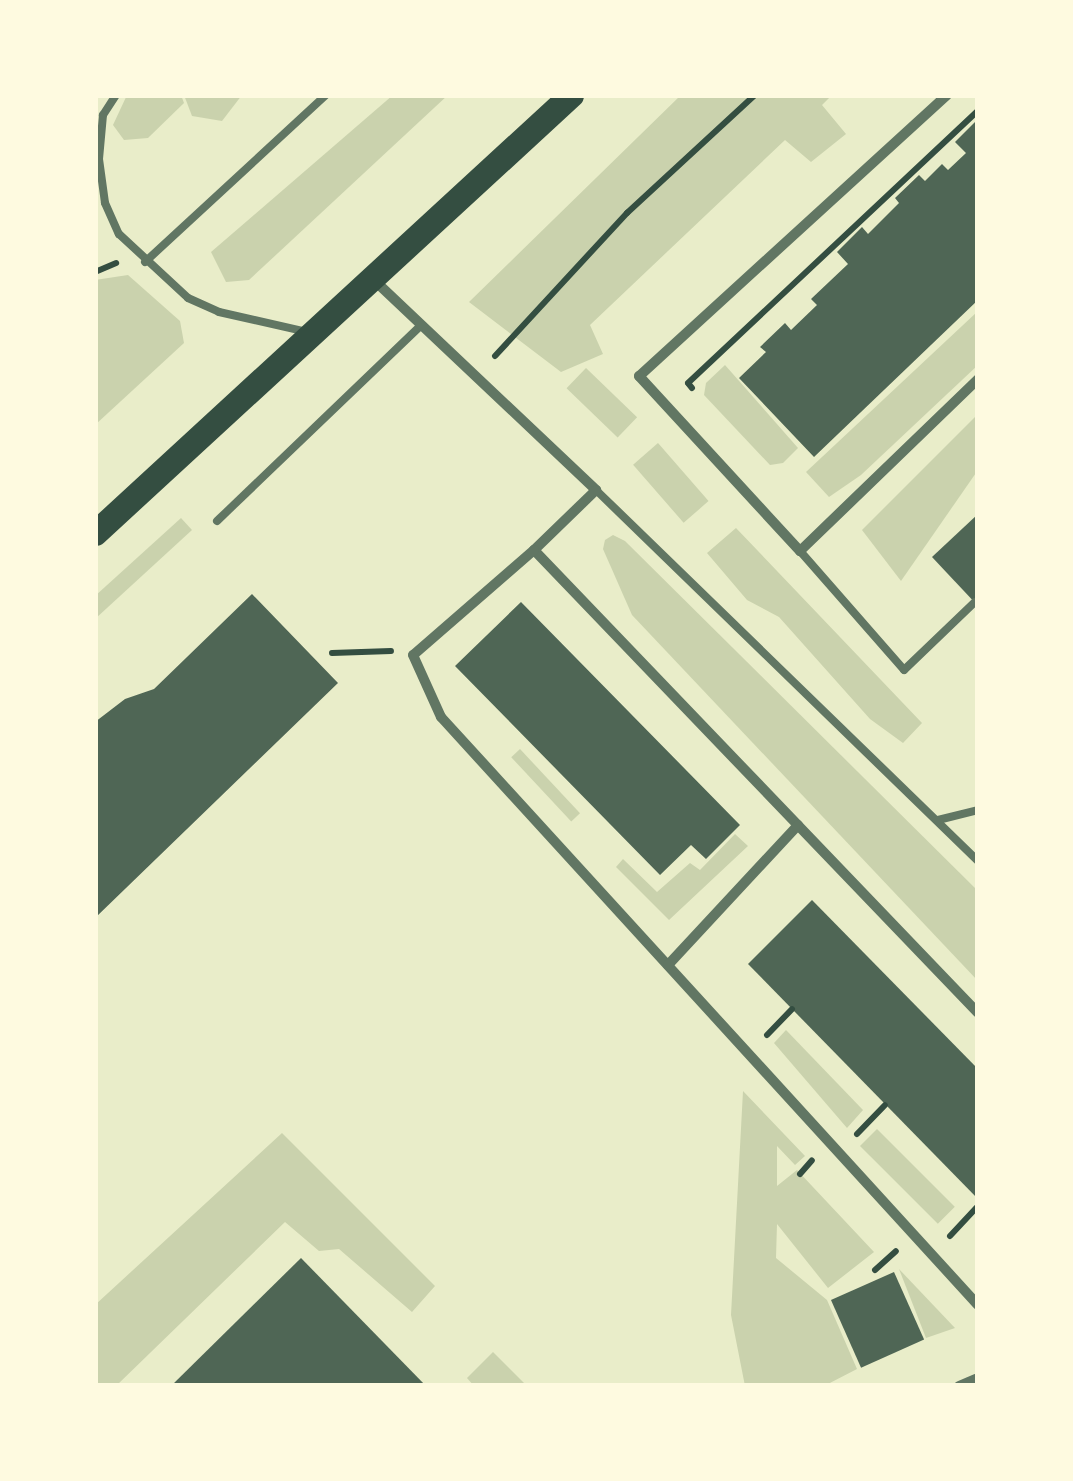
<!DOCTYPE html>
<html>
<head>
<meta charset="utf-8">
<style>
	body { margin:0 }
	#map { position:relative; width:1073px; height:1481px; overflow:hidden; background:#e9edc9; font-family:"Source Sans 3",sans-serif }
	div>[style] { position:absolute }
	.green>* { inset:0; background:#cad2ad; transform-origin:0 0 }
	.building>* { inset:0; background:#4f6655; transform-origin:0 0 }
	.path>* { height:6px; margin:-3px; padding:0 3px; transform-origin:3px; border-radius:3px; background:#344e41 }
	.service>* { height:8px; margin:-4px; padding:0 4px; transform-origin:4px; border-radius:4px; background:#617663 }
	.minor>* { height:10px; margin:-5px; padding:0 5px; transform-origin:5px; border-radius:5px; background:#617663 }
	.primary>* { height:25px; margin:-12.5px; padding:0 12.5px; transform-origin:12.5px; border-radius:12.5px; background:#344e41 }
	span { translate:-50% -50%; white-space:nowrap; text-align:center; line-height:1.15; -webkit-text-stroke:9px #fefae0; paint-order:stroke }
	.frame { position:absolute; inset:0; border:98px solid #fefae0; pointer-events:none }
</style>
</head>
<body>
<div id="map">
	<div class="green">
		<div style="clip-path:polygon(127px 95px,181px 95px,184px 103px,148px 138px,124px 140px,113px 125px)"></div>
		<div style="clip-path:polygon(184px 95px,242px 95px,222px 121px,192px 116px)"></div>
		<div style="clip-path:polygon(393px 95px,448px 95px,249px 280px,226px 282px,211px 252px)"></div>
		<div style="clip-path:polygon(681px 95px,832px 95px,822px 105px,846px 134px,811px 162px,785px 140px,590px 325px,603px 354px,561px 372px,469px 302px)"></div>
		<div style="clip-path:polygon(128px 275px,180px 321px,184px 343px,95px 425px,95px 280px)"></div>
		<div style="clip-path:polygon(978px 311px,978px 365px,861px 475px,829px 497px,806px 472px)"></div>
		<div style="clip-path:polygon(725px 365px,798px 448px,783px 463px,770px 465px,704px 395px,706px 383px)"></div>
		<div style="left:586px;top:368px;width:71px;height:28px;rotate:44deg"></div>
		<div style="clip-path:polygon(978px 414px,978px 470px,901px 581px,862px 530px)"></div>
		<div style="left:658px;top:443px;width:77px;height:33px;rotate:49deg"></div>
		<div style="clip-path:polygon(181px 518px,192px 530px,95px 619px,95px 596px)"></div>
		<div style="clip-path:polygon(736px 528px,922px 723px,903px 743px,870px 719px,779px 617px,747px 600px,707px 553px)"></div>
		<div style="clip-path:polygon(613px 535px,625px 541px,978px 891px,978px 981px,632px 615px,603px 549px,605px 540px)"></div>
		<div style="left:520px;top:749px;width:88px;height:12px;rotate:47deg"></div>
		<div style="clip-path:polygon(735px 834px,748px 846px,669px 920px,616px 867px,623px 859px,657px 892px,690px 863px,700px 870px)"></div>
		<div style="clip-path:polygon(786px 1030px,863px 1110px,847px 1128px,774px 1043px)"></div>
		<div style="clip-path:polygon(743px 1091px,805px 1156px,795px 1165px,777px 1146px,777px 1186px,797px 1170px,874px 1252px,828px 1288px,777px 1224px,776px 1258px,827px 1300px,857px 1369px,824px 1386px,745px 1386px,731px 1315px)"></div>
		<div style="left:877px;top:1129px;width:110px;height:24px;rotate:45deg"></div>
		<div style="clip-path:polygon(282px 1133px,435px 1286px,412px 1312px,339px 1249px,319px 1251px,285px 1222px,116px 1386px,95px 1386px,95px 1305px)"></div>
		<div style="clip-path:polygon(899px 1269px,955px 1328px,926px 1338px)"></div>
		<div style="clip-path:polygon(493px 1352px,527px 1386px,474px 1386px,467px 1378px)"></div>
	</div>
	<div class="building">
		<div style="clip-path:polygon(978px 119px,978px 300px,814px 457px,739px 378px,766px 352px,760px 347px,785px 323px,791px 330px,817px 305px,811px 299px,848px 264px,837px 252px,862px 227px,868px 234px,899px 203px,895px 198px,919px 175px,925px 181px,942px 164px,948px 170px,966px 153px,955px 142px)"></div>
		<div style="clip-path:polygon(978px 514px,978px 606px,932px 557px)"></div>
		<div style="clip-path:polygon(252px 594px,338px 683px,95px 918px,95px 722px,125px 699px,154px 689px)"></div>
		<div style="clip-path:polygon(521px 602px,740px 825px,706px 859px,691px 845px,660px 875px,455px 666px)"></div>
		<div style="clip-path:polygon(812px 900px,978px 1069px,978px 1199px,748px 964px)"></div>
		<div style="clip-path:polygon(301px 1258px,426px 1386px,171px 1386px)"></div>
		<div style="left:894px;top:1272px;width:74px;height:69px;rotate:66deg"></div>
	</div>
	<div class="path">
		<div style="left:95px;top:272px;width:23px;rotate:-23deg"></div>
		<div style="left:495px;top:356px;width:195px;rotate:-47.3deg"></div>
		<div style="left:627px;top:213px;width:174px;rotate:-42.7deg"></div>
		<div style="left:692px;top:388px;width:6px;rotate:-129deg"></div>
		<div style="left:688px;top:383px;width:398px;rotate:-43.2deg"></div>
		<div style="left:332px;top:653px;width:59px;rotate:-1.9deg"></div>
		<div style="left:767px;top:1035px;width:36px;rotate:-46deg"></div>
		<div style="left:857px;top:1134px;width:40px;rotate:-46deg"></div>
		<div style="left:800px;top:1174px;width:18px;rotate:-49deg"></div>
		<div style="left:950px;top:1236px;width:41px;rotate:-47deg"></div>
		<div style="left:875px;top:1270px;width:28px;rotate:-42deg"></div>
	</div>
	<div class="service">
		<div style="left:116px;top:95px;width:24px;rotate:123deg"></div>
		<div style="left:103px;top:115px;width:44px;rotate:95.2deg"></div>
		<div style="left:99px;top:159px;width:44px;rotate:82.2deg"></div>
		<div style="left:105px;top:203px;width:34px;rotate:66deg"></div>
		<div style="left:119px;top:234px;width:94px;rotate:42.8deg"></div>
		<div style="left:188px;top:298px;width:34px;rotate:24deg"></div>
		<div style="left:219px;top:312px;width:90px;rotate:12.8deg"></div>
		<div style="left:145px;top:262px;width:246px;rotate:-42.7deg"></div>
		<div style="left:596px;top:490px;width:533px;rotate:44.16deg"></div>
		<div style="left:217px;top:521px;width:281px;rotate:-43.8deg"></div>
		<div style="left:800px;top:551px;width:158px;rotate:48.8deg"></div>
		<div style="left:904px;top:670px;width:98px;rotate:-43.8deg"></div>
		<div style="left:938px;top:820px;width:41px;rotate:-14deg"></div>
	</div>
	<div class="minor">
		<div style="left:947px;top:95px;width:417px;rotate:137.6deg"></div>
		<div style="left:639px;top:376px;width:238px;rotate:47.4deg"></div>
		<div style="left:800px;top:551px;width:248px;rotate:-44deg"></div>
		<div style="left:374px;top:280px;width:306px;rotate:43.4deg"></div>
		<div style="left:596px;top:490px;width:86px;rotate:135.9deg"></div>
		<div style="left:534px;top:550px;width:641px;rotate:46.2deg"></div>
		<div style="left:534px;top:550px;width:160px;rotate:139deg"></div>
		<div style="left:413px;top:655px;width:68px;rotate:65.7deg"></div>
		<div style="left:441px;top:717px;width:796px;rotate:47.6deg"></div>
		<div style="left:668px;top:965px;width:191px;rotate:-47.1deg"></div>
		<div style="left:959px;top:1386px;width:21px;rotate:-23deg"></div>
	</div>
	<div class="primary">
		<div style="left:95px;top:533px;width:647px;rotate:-42.62deg"></div>
	</div>
	<div class="frame"></div>
</div>
</body>
</html>
